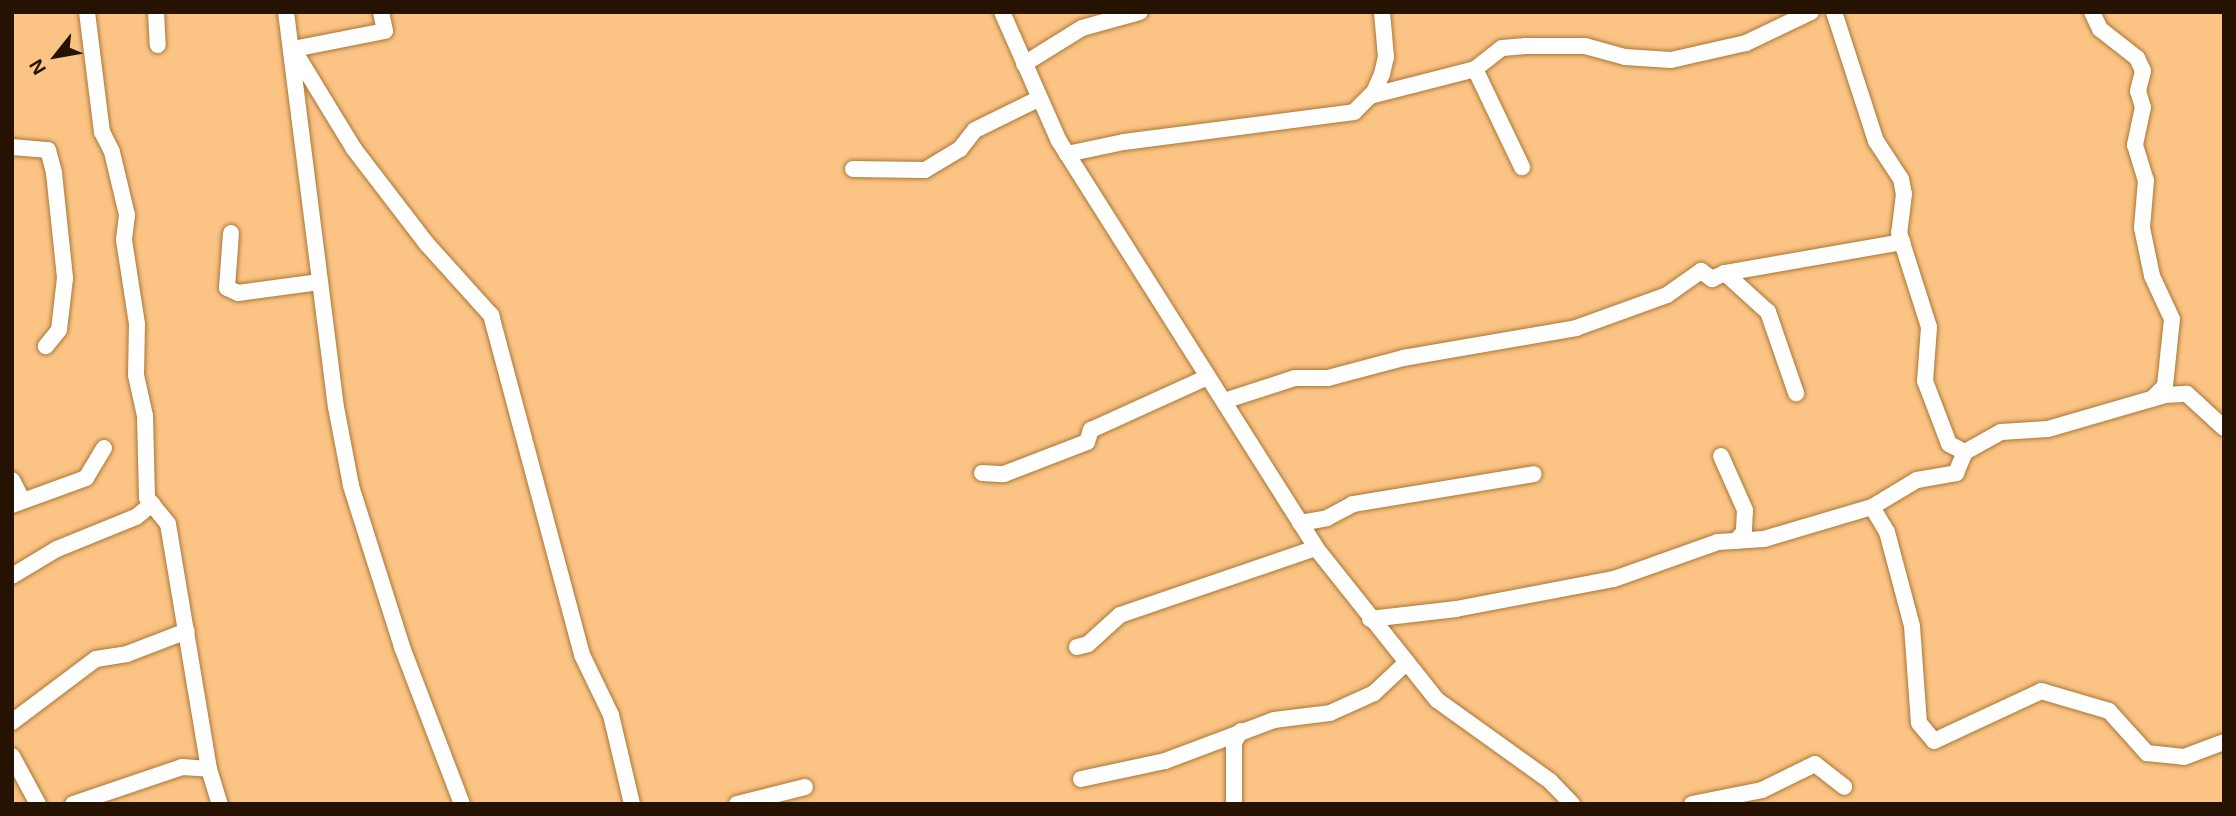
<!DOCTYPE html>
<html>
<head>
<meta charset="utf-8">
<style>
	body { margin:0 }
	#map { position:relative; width:2236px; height:816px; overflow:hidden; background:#fbc484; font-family:Arial,sans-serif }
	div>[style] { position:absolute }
	.roads { filter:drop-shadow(0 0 2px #a97636) drop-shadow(0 0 2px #a97636) }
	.minor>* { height:16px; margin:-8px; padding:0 8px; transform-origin:8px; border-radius:8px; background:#fff }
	span { translate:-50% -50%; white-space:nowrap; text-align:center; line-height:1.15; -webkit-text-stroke:6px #fbc484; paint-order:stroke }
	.frame { position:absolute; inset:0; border:14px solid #261200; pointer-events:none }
	.north { position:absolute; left:21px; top:21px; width:70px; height:70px; -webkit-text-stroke:5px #fbc484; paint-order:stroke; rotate:239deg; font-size:19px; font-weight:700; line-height:28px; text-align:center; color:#261200 }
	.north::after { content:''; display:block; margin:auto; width:24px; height:32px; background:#261200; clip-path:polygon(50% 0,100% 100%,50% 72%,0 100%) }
</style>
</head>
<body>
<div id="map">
	<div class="roads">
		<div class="minor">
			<div style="left:87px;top:12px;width:121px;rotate:82.9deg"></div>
			<div style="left:102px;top:132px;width:22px;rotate:63deg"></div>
			<div style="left:112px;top:152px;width:65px;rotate:76.6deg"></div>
			<div style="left:127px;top:215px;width:25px;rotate:97deg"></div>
			<div style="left:124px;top:240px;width:85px;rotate:81.2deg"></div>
			<div style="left:137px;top:324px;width:51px;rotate:91.1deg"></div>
			<div style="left:136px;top:375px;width:42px;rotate:77.6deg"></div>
			<div style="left:145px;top:416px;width:82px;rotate:88.6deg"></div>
			<div style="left:147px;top:498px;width:33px;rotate:51deg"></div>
			<div style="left:168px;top:524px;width:248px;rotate:80.5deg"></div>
			<div style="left:209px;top:769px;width:37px;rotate:73deg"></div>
			<div style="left:156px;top:12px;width:33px;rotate:87deg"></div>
			<div style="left:286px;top:12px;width:398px;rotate:82.8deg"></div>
			<div style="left:336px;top:407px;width:80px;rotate:79.2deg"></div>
			<div style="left:351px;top:486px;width:169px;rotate:72.4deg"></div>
			<div style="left:402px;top:647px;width:168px;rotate:69.1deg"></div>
			<div style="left:381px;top:12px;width:19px;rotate:78deg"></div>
			<div style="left:385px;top:31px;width:94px;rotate:168.9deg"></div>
			<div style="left:293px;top:49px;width:117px;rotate:58.6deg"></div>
			<div style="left:354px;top:149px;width:120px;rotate:52.5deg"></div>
			<div style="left:427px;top:244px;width:96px;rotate:48deg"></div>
			<div style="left:491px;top:315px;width:352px;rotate:75deg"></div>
			<div style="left:582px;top:655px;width:67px;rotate:64.2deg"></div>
			<div style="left:611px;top:715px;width:91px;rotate:76.7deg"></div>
			<div style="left:1002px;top:12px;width:141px;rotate:66.2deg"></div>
			<div style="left:1059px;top:141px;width:481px;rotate:57.7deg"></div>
			<div style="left:1316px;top:548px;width:194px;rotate:51.5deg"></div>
			<div style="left:1437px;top:700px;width:139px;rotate:35.6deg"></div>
			<div style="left:1550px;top:781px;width:32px;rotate:46deg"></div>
			<div style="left:1834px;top:12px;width:136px;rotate:72deg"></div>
			<div style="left:1876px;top:141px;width:45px;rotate:56.7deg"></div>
			<div style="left:1901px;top:179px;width:15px;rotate:79deg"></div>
			<div style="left:1904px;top:194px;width:39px;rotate:97deg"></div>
			<div style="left:1899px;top:233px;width:99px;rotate:72.3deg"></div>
			<div style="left:1929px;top:327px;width:54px;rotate:94.2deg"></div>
			<div style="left:1925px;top:381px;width:67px;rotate:69.1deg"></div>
			<div style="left:1949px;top:444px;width:18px;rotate:27deg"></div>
			<div style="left:2092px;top:12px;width:19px;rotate:65deg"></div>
			<div style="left:2100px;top:29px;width:47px;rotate:38.1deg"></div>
			<div style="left:2137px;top:58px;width:14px;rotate:65deg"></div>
			<div style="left:2143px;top:71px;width:21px;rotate:104deg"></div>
			<div style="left:2138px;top:91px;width:17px;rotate:73deg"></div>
			<div style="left:2143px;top:107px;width:39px;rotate:102deg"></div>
			<div style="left:2135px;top:145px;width:37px;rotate:73deg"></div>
			<div style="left:2146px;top:180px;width:48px;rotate:94.8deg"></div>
			<div style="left:2142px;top:228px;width:49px;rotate:78.2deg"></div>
			<div style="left:2152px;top:276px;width:47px;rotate:65.1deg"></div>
			<div style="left:2172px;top:319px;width:67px;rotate:96deg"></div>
			<div style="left:2165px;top:386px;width:18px;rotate:135deg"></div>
			<div style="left:1024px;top:64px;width:68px;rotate:-31.8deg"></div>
			<div style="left:1082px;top:28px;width:60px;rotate:-15.4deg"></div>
			<div style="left:1475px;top:69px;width:34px;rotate:-38deg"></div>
			<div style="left:1502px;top:48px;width:24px;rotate:-5deg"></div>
			<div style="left:1526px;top:46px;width:59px"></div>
			<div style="left:1585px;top:46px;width:41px;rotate:15.4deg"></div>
			<div style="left:1625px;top:57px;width:46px;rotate:3.7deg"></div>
			<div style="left:1671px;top:60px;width:77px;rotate:-12.8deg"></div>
			<div style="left:1746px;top:43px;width:72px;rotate:-25.5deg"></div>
			<div style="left:1370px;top:96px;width:108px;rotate:-14.4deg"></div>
			<div style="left:1475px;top:69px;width:109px;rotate:64.4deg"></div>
			<div style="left:12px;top:147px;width:36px;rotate:5deg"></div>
			<div style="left:48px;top:150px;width:24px;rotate:75deg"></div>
			<div style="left:54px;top:173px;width:106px;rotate:84deg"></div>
			<div style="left:65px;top:278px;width:52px;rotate:96.6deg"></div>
			<div style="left:59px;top:330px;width:21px;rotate:129deg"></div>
			<div style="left:1067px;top:154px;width:58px;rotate:-11.9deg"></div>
			<div style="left:1124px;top:142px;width:232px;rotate:-7.4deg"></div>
			<div style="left:1354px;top:112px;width:28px;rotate:-45deg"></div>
			<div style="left:1374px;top:92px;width:20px;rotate:-66deg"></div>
			<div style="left:1382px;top:74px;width:17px;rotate:-77deg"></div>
			<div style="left:1386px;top:57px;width:45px;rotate:-95.1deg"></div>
			<div style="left:853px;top:169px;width:72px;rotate:0.8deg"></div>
			<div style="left:925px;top:170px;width:41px;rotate:-31deg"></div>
			<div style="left:960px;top:149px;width:24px;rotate:-52deg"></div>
			<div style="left:975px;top:130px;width:72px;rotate:-26.2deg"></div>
			<div style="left:231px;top:233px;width:55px;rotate:94.2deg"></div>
			<div style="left:227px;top:288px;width:12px;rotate:24deg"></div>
			<div style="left:238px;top:293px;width:82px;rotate:-7.7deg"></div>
			<div style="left:1725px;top:273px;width:180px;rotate:-9.9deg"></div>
			<div style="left:1224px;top:401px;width:75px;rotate:-17.9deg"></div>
			<div style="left:1295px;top:378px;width:33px"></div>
			<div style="left:1328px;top:378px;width:78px;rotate:-14.9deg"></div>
			<div style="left:1403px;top:358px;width:176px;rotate:-9.8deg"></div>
			<div style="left:1576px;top:328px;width:97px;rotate:-19.9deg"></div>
			<div style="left:1667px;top:295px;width:42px;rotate:-35.2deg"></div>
			<div style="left:1701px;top:271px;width:14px;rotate:36deg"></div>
			<div style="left:1712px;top:279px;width:14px;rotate:-25deg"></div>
			<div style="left:1725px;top:273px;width:58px;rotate:42.2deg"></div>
			<div style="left:1768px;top:312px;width:86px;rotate:70.9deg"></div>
			<div style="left:1721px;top:456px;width:59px;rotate:66deg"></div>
			<div style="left:1745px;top:510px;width:22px;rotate:93deg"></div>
			<div style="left:1744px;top:532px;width:12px;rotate:132deg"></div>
			<div style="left:982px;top:473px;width:22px;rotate:3deg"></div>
			<div style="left:1004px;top:474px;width:89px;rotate:-21.1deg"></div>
			<div style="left:1087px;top:442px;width:13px;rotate:-72deg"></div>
			<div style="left:1091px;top:430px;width:128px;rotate:-24.4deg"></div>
			<div style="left:12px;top:480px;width:22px;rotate:63deg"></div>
			<div style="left:12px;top:505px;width:79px;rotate:-20deg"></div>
			<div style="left:86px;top:478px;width:35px;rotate:-59deg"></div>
			<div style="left:1872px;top:507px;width:52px;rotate:-31deg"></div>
			<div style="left:1917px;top:480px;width:40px;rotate:-10deg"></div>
			<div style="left:1956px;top:473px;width:23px;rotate:-67deg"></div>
			<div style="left:1965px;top:452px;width:41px;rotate:-29.1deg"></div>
			<div style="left:2001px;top:432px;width:47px;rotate:-3.7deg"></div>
			<div style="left:2048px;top:429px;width:122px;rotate:-16.2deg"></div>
			<div style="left:2165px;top:395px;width:22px;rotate:-3deg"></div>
			<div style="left:2187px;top:394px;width:50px;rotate:42.6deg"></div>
			<div style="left:1300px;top:523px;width:27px;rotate:-10deg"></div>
			<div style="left:1327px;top:518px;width:30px;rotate:-28deg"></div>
			<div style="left:1353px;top:504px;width:183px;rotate:-9.4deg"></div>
			<div style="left:12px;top:576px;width:52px;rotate:-31deg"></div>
			<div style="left:57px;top:549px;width:85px;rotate:-22.1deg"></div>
			<div style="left:136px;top:517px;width:21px;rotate:-39deg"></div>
			<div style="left:1370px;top:619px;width:87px;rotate:-6.6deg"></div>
			<div style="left:1456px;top:609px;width:161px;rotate:-10.8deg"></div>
			<div style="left:1614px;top:579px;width:110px;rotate:-19.6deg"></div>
			<div style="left:1718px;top:542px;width:46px;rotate:-3.7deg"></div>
			<div style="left:1764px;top:539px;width:113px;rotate:-16.5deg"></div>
			<div style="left:1872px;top:507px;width:29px;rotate:59deg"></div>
			<div style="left:1887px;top:532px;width:97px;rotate:75.1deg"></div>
			<div style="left:1912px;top:626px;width:97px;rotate:85.9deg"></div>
			<div style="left:1919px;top:723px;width:23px;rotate:50deg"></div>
			<div style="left:1934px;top:741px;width:118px;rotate:-25deg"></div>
			<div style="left:2041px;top:691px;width:71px;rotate:16.4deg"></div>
			<div style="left:2109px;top:711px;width:57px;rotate:47.9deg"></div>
			<div style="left:2147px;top:753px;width:37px;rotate:6deg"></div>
			<div style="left:2184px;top:757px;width:43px;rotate:-20.6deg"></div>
			<div style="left:1077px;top:647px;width:11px;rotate:-15deg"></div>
			<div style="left:1088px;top:644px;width:43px;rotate:-42.2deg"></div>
			<div style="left:1120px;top:615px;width:207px;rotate:-18.9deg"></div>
			<div style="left:12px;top:722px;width:105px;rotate:-36.9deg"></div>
			<div style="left:96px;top:659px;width:31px;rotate:-9deg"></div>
			<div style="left:127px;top:654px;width:64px;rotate:-21deg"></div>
			<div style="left:12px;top:756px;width:55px;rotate:61.6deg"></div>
			<div style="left:1081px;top:779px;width:86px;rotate:-12.1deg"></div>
			<div style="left:1165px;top:761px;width:116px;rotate:-20.6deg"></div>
			<div style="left:1274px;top:720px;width:56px;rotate:-7.1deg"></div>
			<div style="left:1330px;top:713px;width:48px;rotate:-24.4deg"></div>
			<div style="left:1374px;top:693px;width:45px;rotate:-43.2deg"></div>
			<div style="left:73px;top:804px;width:115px;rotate:-18.7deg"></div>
			<div style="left:182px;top:767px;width:27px;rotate:4deg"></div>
			<div style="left:737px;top:804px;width:70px;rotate:-14deg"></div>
			<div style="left:1234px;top:804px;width:62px;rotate:-90deg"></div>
			<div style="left:1234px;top:742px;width:13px;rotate:-58deg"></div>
			<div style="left:1692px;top:804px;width:71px;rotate:-11.3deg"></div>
			<div style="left:1762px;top:790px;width:59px;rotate:-26.1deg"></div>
			<div style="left:1815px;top:764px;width:37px;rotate:38deg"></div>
		</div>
	</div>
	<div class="frame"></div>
	<div class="north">N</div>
</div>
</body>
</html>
